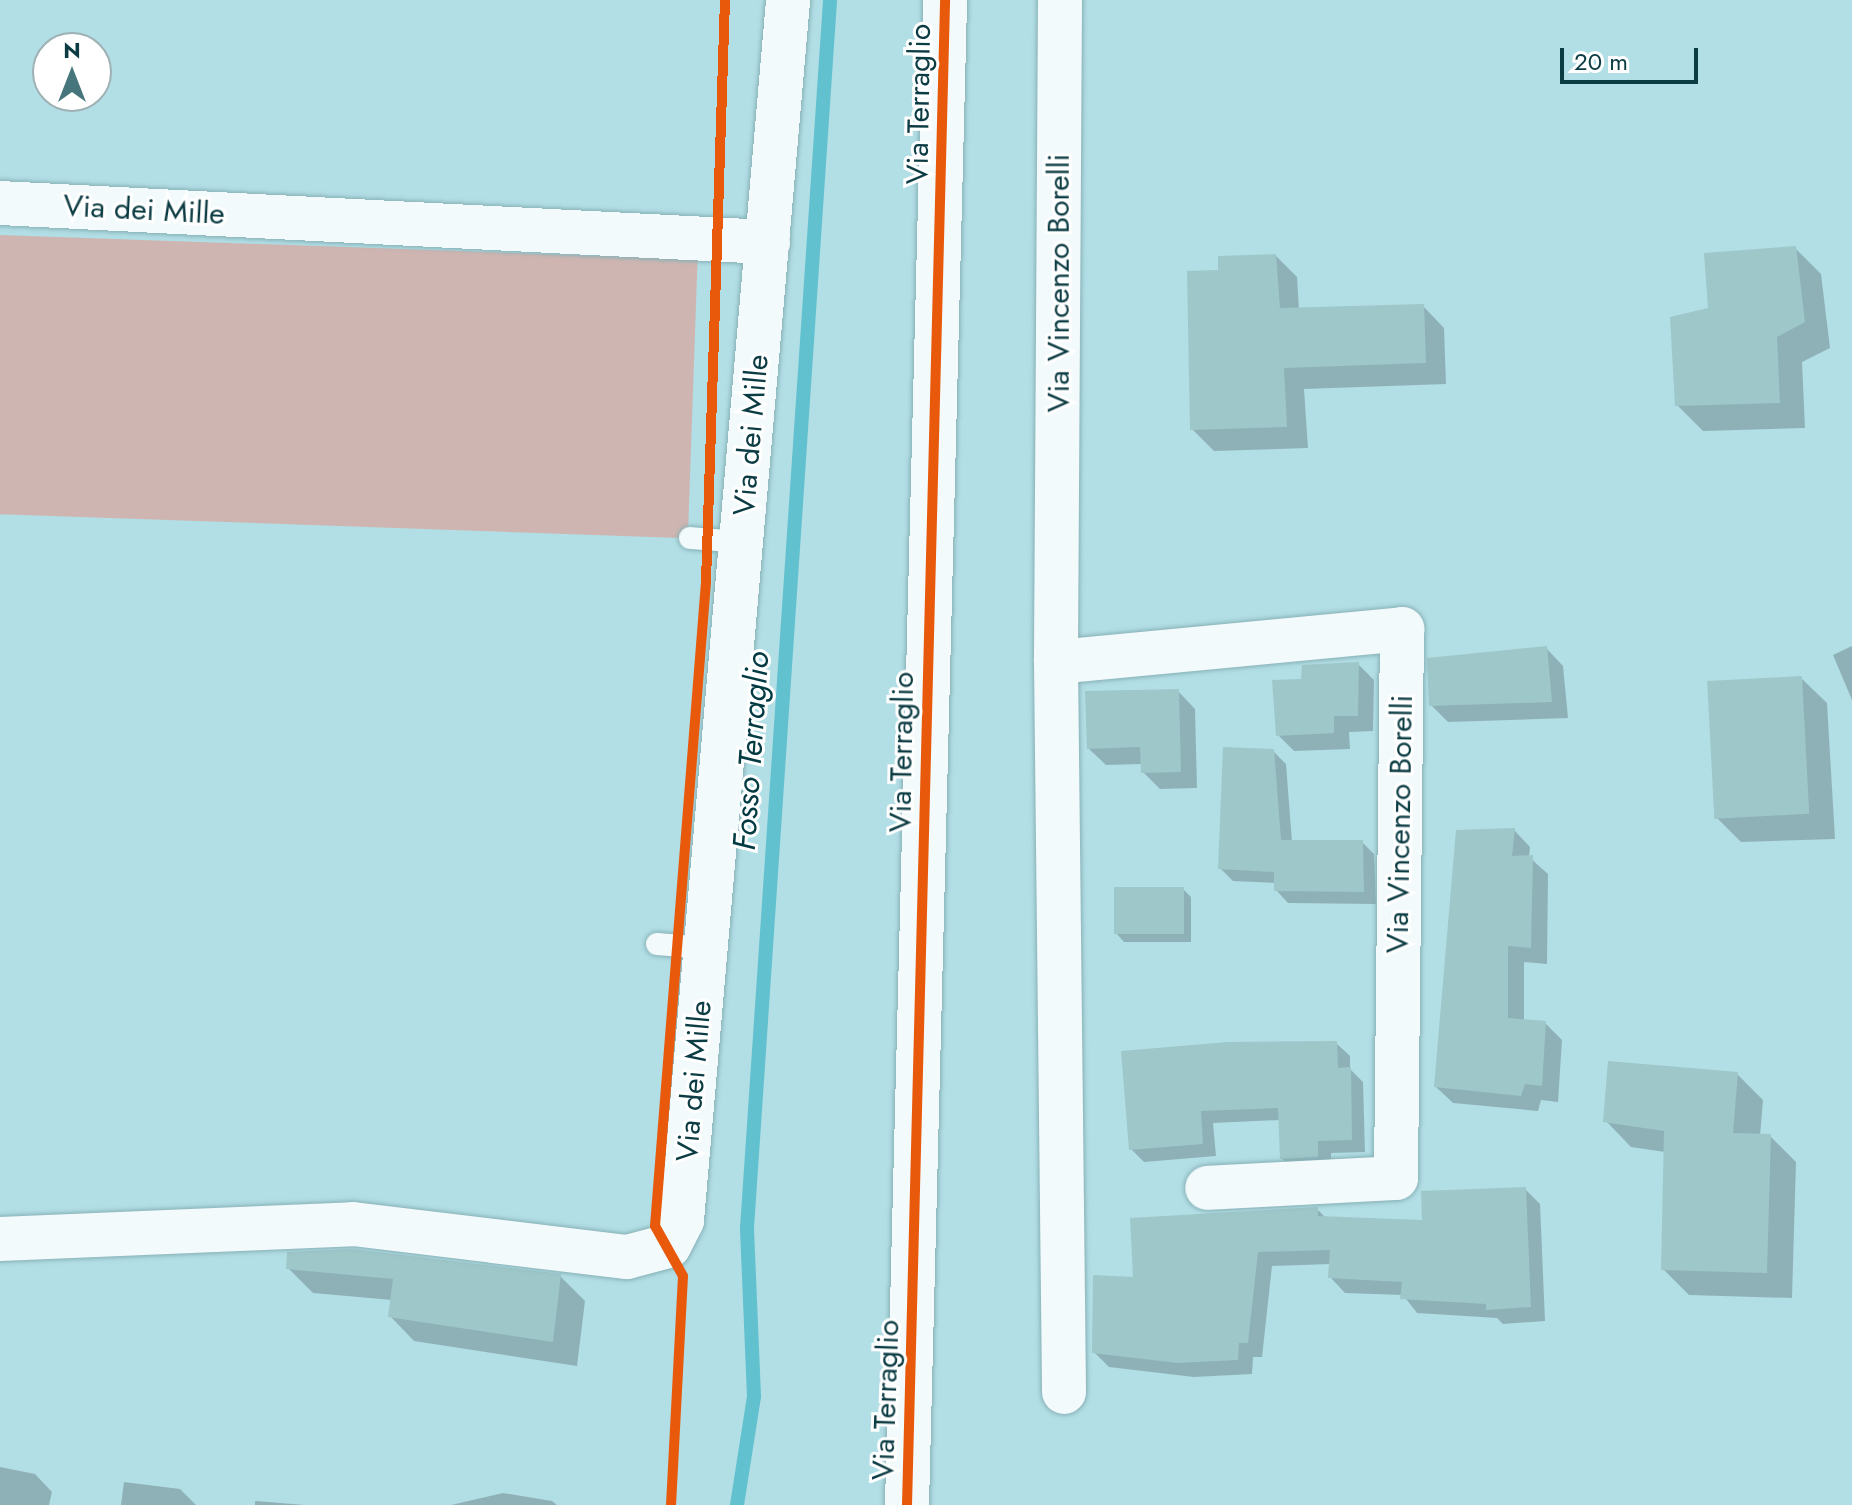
<!DOCTYPE html>
<html>
<head>
<meta charset="utf-8">
<style>
	body { margin:0 }
	#map { position:relative; width:1852px; height:1505px; overflow:hidden; background:#b2dee5; font-family:Jost,sans-serif }
	div>[style] { position:absolute }
	.green>* { inset:0; background:#cfb5b1; transform-origin:0 0 }
	.shadow>* { inset:0; background:#0003 }
	.stream>* { height:14px; margin:-7px; padding:0 7px; transform-origin:7px; border-radius:7px; background:#62c1cf }
	.building>* { inset:0; background:#9ec7c9; transform-origin:0 0 }
	.roads { filter:drop-shadow(0 0 2px #87b1b7) drop-shadow(0 0 2px #87b1b7) }
	.service>* { height:22px; margin:-11px; padding:0 11px; transform-origin:11px; border-radius:11px; background:#f3fafb }
	.minor>* { height:44px; margin:-22px; padding:0 22px; transform-origin:22px; border-radius:22px; background:#f3fafb }
	.primary>* { height:44px; margin:-22px; padding:0 22px; transform-origin:22px; border-radius:22px; background:#f3fafb }
	.cycleway>* { height:10px; margin:-5px; padding:0 5px; transform-origin:5px; border-radius:5px; background:#e8590c }
	span { translate:-50% -50%; white-space:nowrap; text-align:center; line-height:1.15; -webkit-text-stroke:6px #fff; paint-order:stroke }
	.street-label { font-size:30px; color:#0c3c43 }
	.water-label { font-size:32px; color:#023a42; font-style:italic }
	.north { position:absolute; left:32px; top:32px; width:80px; height:80px; box-sizing:border-box; background:#fff; border:2px solid #9eb1b4; border-radius:50%; rotate:0deg; font-size:22px; font-weight:700; line-height:32px; text-align:center; color:#0c3c43 }
	.north::after { content:''; display:block; margin:auto; width:28px; height:36px; background:#46757c; clip-path:polygon(50% 0,100% 100%,50% 72%,0 100%) }
	.scale { position:absolute; left:1560px; top:48px; width:138px; height:36px; box-sizing:border-box; border:4px solid #0c3c43; border-top:0; padding-left:10px; font-size:24px; line-height:28px; white-space:nowrap; color:#0c3c43; -webkit-text-stroke:6px #fff; paint-order:stroke }
</style>
</head>
<body>
<div id="map">
	<div class="green">
		<div style="left:0;top:235px;width:698px;height:279px;rotate:2deg"></div>
	</div>
	<div class="shadow">
		<div style="clip-path:polygon(1795px 248px,1821px 274px,1830px 348px,1802px 362px,1805px 428px,1703px 431px,1677px 405px)"></div>
		<div style="clip-path:polygon(1276px 256px,1297px 277px,1299px 310px,1423px 306px,1444px 328px,1446px 384px,1304px 389px,1308px 448px,1214px 451px,1192px 429px,1220px 272px)"></div>
		<div style="clip-path:polygon(1852px 646px,1852px 700px,1833px 655px)"></div>
		<div style="clip-path:polygon(1546px 648px,1563px 666px,1568px 718px,1448px 722px,1431px 705px)"></div>
		<div style="clip-path:polygon(1358px 664px,1374px 680px,1373px 731px,1349px 732px,1350px 749px,1294px 751px,1278px 735px,1303px 681px)"></div>
		<div style="clip-path:polygon(1801px 678px,1827px 703px,1835px 839px,1741px 842px,1715px 816px)"></div>
		<div style="clip-path:polygon(1178px 691px,1195px 709px,1197px 788px,1160px 789px,1143px 772px,1142px 764px,1106px 765px,1088px 748px)"></div>
		<div style="clip-path:polygon(1273px 751px,1286px 764px,1292px 842px,1362px 842px,1374px 854px,1376px 904px,1288px 903px,1276px 890px,1276px 883px,1233px 881px,1220px 868px)"></div>
		<div style="clip-path:polygon(1514px 830px,1530px 847px,1529px 857px,1548px 874px,1547px 964px,1524px 962px,1524px 1021px,1545px 1023px,1562px 1040px,1558px 1102px,1541px 1100px,1538px 1111px,1453px 1103px,1436px 1087px)"></div>
		<div style="clip-path:polygon(1183px 889px,1191px 897px,1191px 942px,1124px 942px,1116px 933px)"></div>
		<div style="clip-path:polygon(1336px 1043px,1350px 1056px,1350px 1069px,1363px 1082px,1365px 1152px,1331px 1153px,1331px 1170px,1295px 1171px,1281px 1158px,1280px 1120px,1213px 1123px,1216px 1156px,1144px 1162px,1131px 1149px,1123px 1052px)"></div>
		<div style="clip-path:polygon(1737px 1074px,1763px 1100px,1760px 1136px,1770px 1136px,1796px 1162px,1792px 1298px,1689px 1295px,1663px 1269px,1665px 1152px,1631px 1147px,1606px 1121px)"></div>
		<div style="clip-path:polygon(1525px 1189px,1540px 1204px,1545px 1321px,1503px 1324px,1497px 1318px,1417px 1313px,1403px 1295px,1345px 1293px,1331px 1278px,1331px 1264px,1272px 1266px,1262px 1357px,1253px 1357px,1252px 1374px,1194px 1377px,1109px 1367px,1094px 1352px,1135px 1279px,1317px 1209px,1326px 1218px,1424px 1223px)"></div>
		<div style="clip-path:polygon(288px 1268px,560px 1276px,585px 1301px,577px 1366px,414px 1341px,390px 1316px,392px 1300px,313px 1293px)"></div>
		<div style="clip-path:polygon(0 1467px,35px 1474px,52px 1492px,49px 1505px,0 1505px)"></div>
		<div style="clip-path:polygon(124px 1482px,180px 1489px,196px 1505px,121px 1505px)"></div>
		<div style="clip-path:polygon(503px 1493px,552px 1501px,557px 1505px,451px 1505px)"></div>
		<div style="clip-path:polygon(255px 1501px,305px 1505px,255px 1505px)"></div>
	</div>
	<div class="stream">
		<div style="left:737px;top:1505px;width:110px;rotate:-81.1deg"></div>
		<div style="left:754px;top:1396px;width:168px;rotate:-92.4deg"></div>
		<div style="left:747px;top:1228px;width:1231px;rotate:-86.13deg"></div>
	</div>
	<div class="building">
		<div style="clip-path:polygon(1796px 246px,1805px 322px,1777px 337px,1780px 403px,1675px 406px,1670px 317px,1708px 308px,1704px 253px)"></div>
		<div style="clip-path:polygon(1276px 254px,1280px 308px,1424px 304px,1426px 363px,1284px 368px,1287px 427px,1190px 430px,1187px 271px,1218px 270px,1218px 256px)"></div>
		<div style="clip-path:polygon(1547px 646px,1552px 702px,1429px 706px,1427px 658px)"></div>
		<div style="clip-path:polygon(1359px 662px,1358px 716px,1334px 716px,1334px 733px,1276px 736px,1272px 680px,1301px 679px,1302px 665px)"></div>
		<div style="left:1802px;top:676px;width:138px;height:95px;rotate:87deg"></div>
		<div style="clip-path:polygon(1179px 689px,1181px 772px,1141px 773px,1140px 747px,1087px 749px,1085px 691px)"></div>
		<div style="clip-path:polygon(1223px 747px,1274px 749px,1281px 840px,1363px 840px,1364px 892px,1274px 891px,1274px 872px,1218px 869px)"></div>
		<div style="clip-path:polygon(1515px 828px,1512px 856px,1533px 855px,1531px 948px,1508px 946px,1508px 1018px,1546px 1021px,1542px 1086px,1525px 1084px,1521px 1096px,1434px 1087px,1456px 830px)"></div>
		<div style="left:1114px;top:887px;width:70px;height:47px"></div>
		<div style="clip-path:polygon(1337px 1041px,1338px 1068px,1351px 1067px,1352px 1140px,1318px 1141px,1318px 1157px,1280px 1159px,1278px 1108px,1201px 1111px,1203px 1144px,1129px 1150px,1121px 1051px,1228px 1042px)"></div>
		<div style="clip-path:polygon(1608px 1061px,1738px 1072px,1733px 1133px,1771px 1134px,1767px 1273px,1661px 1270px,1664px 1131px,1603px 1122px)"></div>
		<div style="clip-path:polygon(1526px 1187px,1531px 1307px,1486px 1310px,1486px 1304px,1400px 1299px,1402px 1282px,1328px 1278px,1330px 1250px,1258px 1252px,1248px 1343px,1239px 1343px,1238px 1360px,1178px 1363px,1092px 1353px,1093px 1275px,1133px 1277px,1130px 1218px,1318px 1207px,1318px 1216px,1422px 1220px,1421px 1191px)"></div>
		<div style="clip-path:polygon(352px 1249px,561px 1274px,553px 1342px,388px 1317px,393px 1279px,286px 1269px,287px 1252px)"></div>
	</div>
	<div class="roads">
		<div class="service">
			<div style="left:690px;top:538px;width:51px;rotate:4.5deg"></div>
			<div style="left:657px;top:944px;width:48px;rotate:4.8deg"></div>
		</div>
		<div class="minor">
			<div style="left:1060px;top:0;width:662px;rotate:90.35deg"></div>
			<div style="left:1056px;top:662px;width:730px;rotate:89.37deg"></div>
			<div style="left:0;top:203px;width:769px;rotate:2.91deg"></div>
			<div style="left:1056px;top:662px;width:348px;rotate:-5.4deg"></div>
			<div style="left:1402px;top:629px;width:549px;rotate:90.63deg"></div>
			<div style="left:1396px;top:1178px;width:189px;rotate:177deg"></div>
			<div style="left:0;top:1239px;width:353px;rotate:-2.4deg"></div>
			<div style="left:353px;top:1224px;width:276px;rotate:6.9deg"></div>
			<div style="left:627px;top:1257px;width:43px;rotate:-14.7deg"></div>
			<div style="left:669px;top:1246px;width:29px;rotate:-63deg"></div>
			<div style="left:682px;top:1220px;width:1225px;rotate:-85.03deg"></div>
		</div>
		<div class="primary">
			<div style="left:907px;top:1505px;width:1505px;rotate:-88.55deg"></div>
		</div>
	</div>
	<div class="cycleway">
		<div style="left:671px;top:1505px;width:229px;rotate:-87deg"></div>
		<div style="left:683px;top:1276px;width:57px;rotate:-119.2deg"></div>
		<div style="left:655px;top:1226px;width:646px;rotate:-85.47deg"></div>
		<div style="left:706px;top:582px;width:582px;rotate:-88.13deg"></div>
		<div style="left:907px;top:1505px;width:1505px;rotate:-88.55deg"></div>
	</div>
	<div class="street-label">
		<span style="left:919px;top:104px;rotate:-89deg">Via Terraglio</span>
		<span style="left:144px;top:210px;rotate:3deg">Via dei Mille</span>
		<span style="left:1059px;top:283px;rotate:-90deg">Via Vincenzo Borelli</span>
		<span style="left:751px;top:435px;rotate:-85deg">Via dei Mille</span>
		<span style="left:902px;top:752px;rotate:-89deg">Via Terraglio</span>
		<span style="left:1400px;top:824px;rotate:-89deg">Via Vincenzo Borelli</span>
		<span style="left:694px;top:1081px;rotate:-85deg">Via dei Mille</span>
		<span style="left:886px;top:1400px;rotate:-88deg">Via Terraglio</span>
	</div>
	<div class="water-label">
		<span style="left:751px;top:751px;rotate:-86deg">Fosso Terraglio</span>
	</div>
	<div class="north">N</div>
	<div class="scale">20 m</div>
</div>
</body>
</html>
